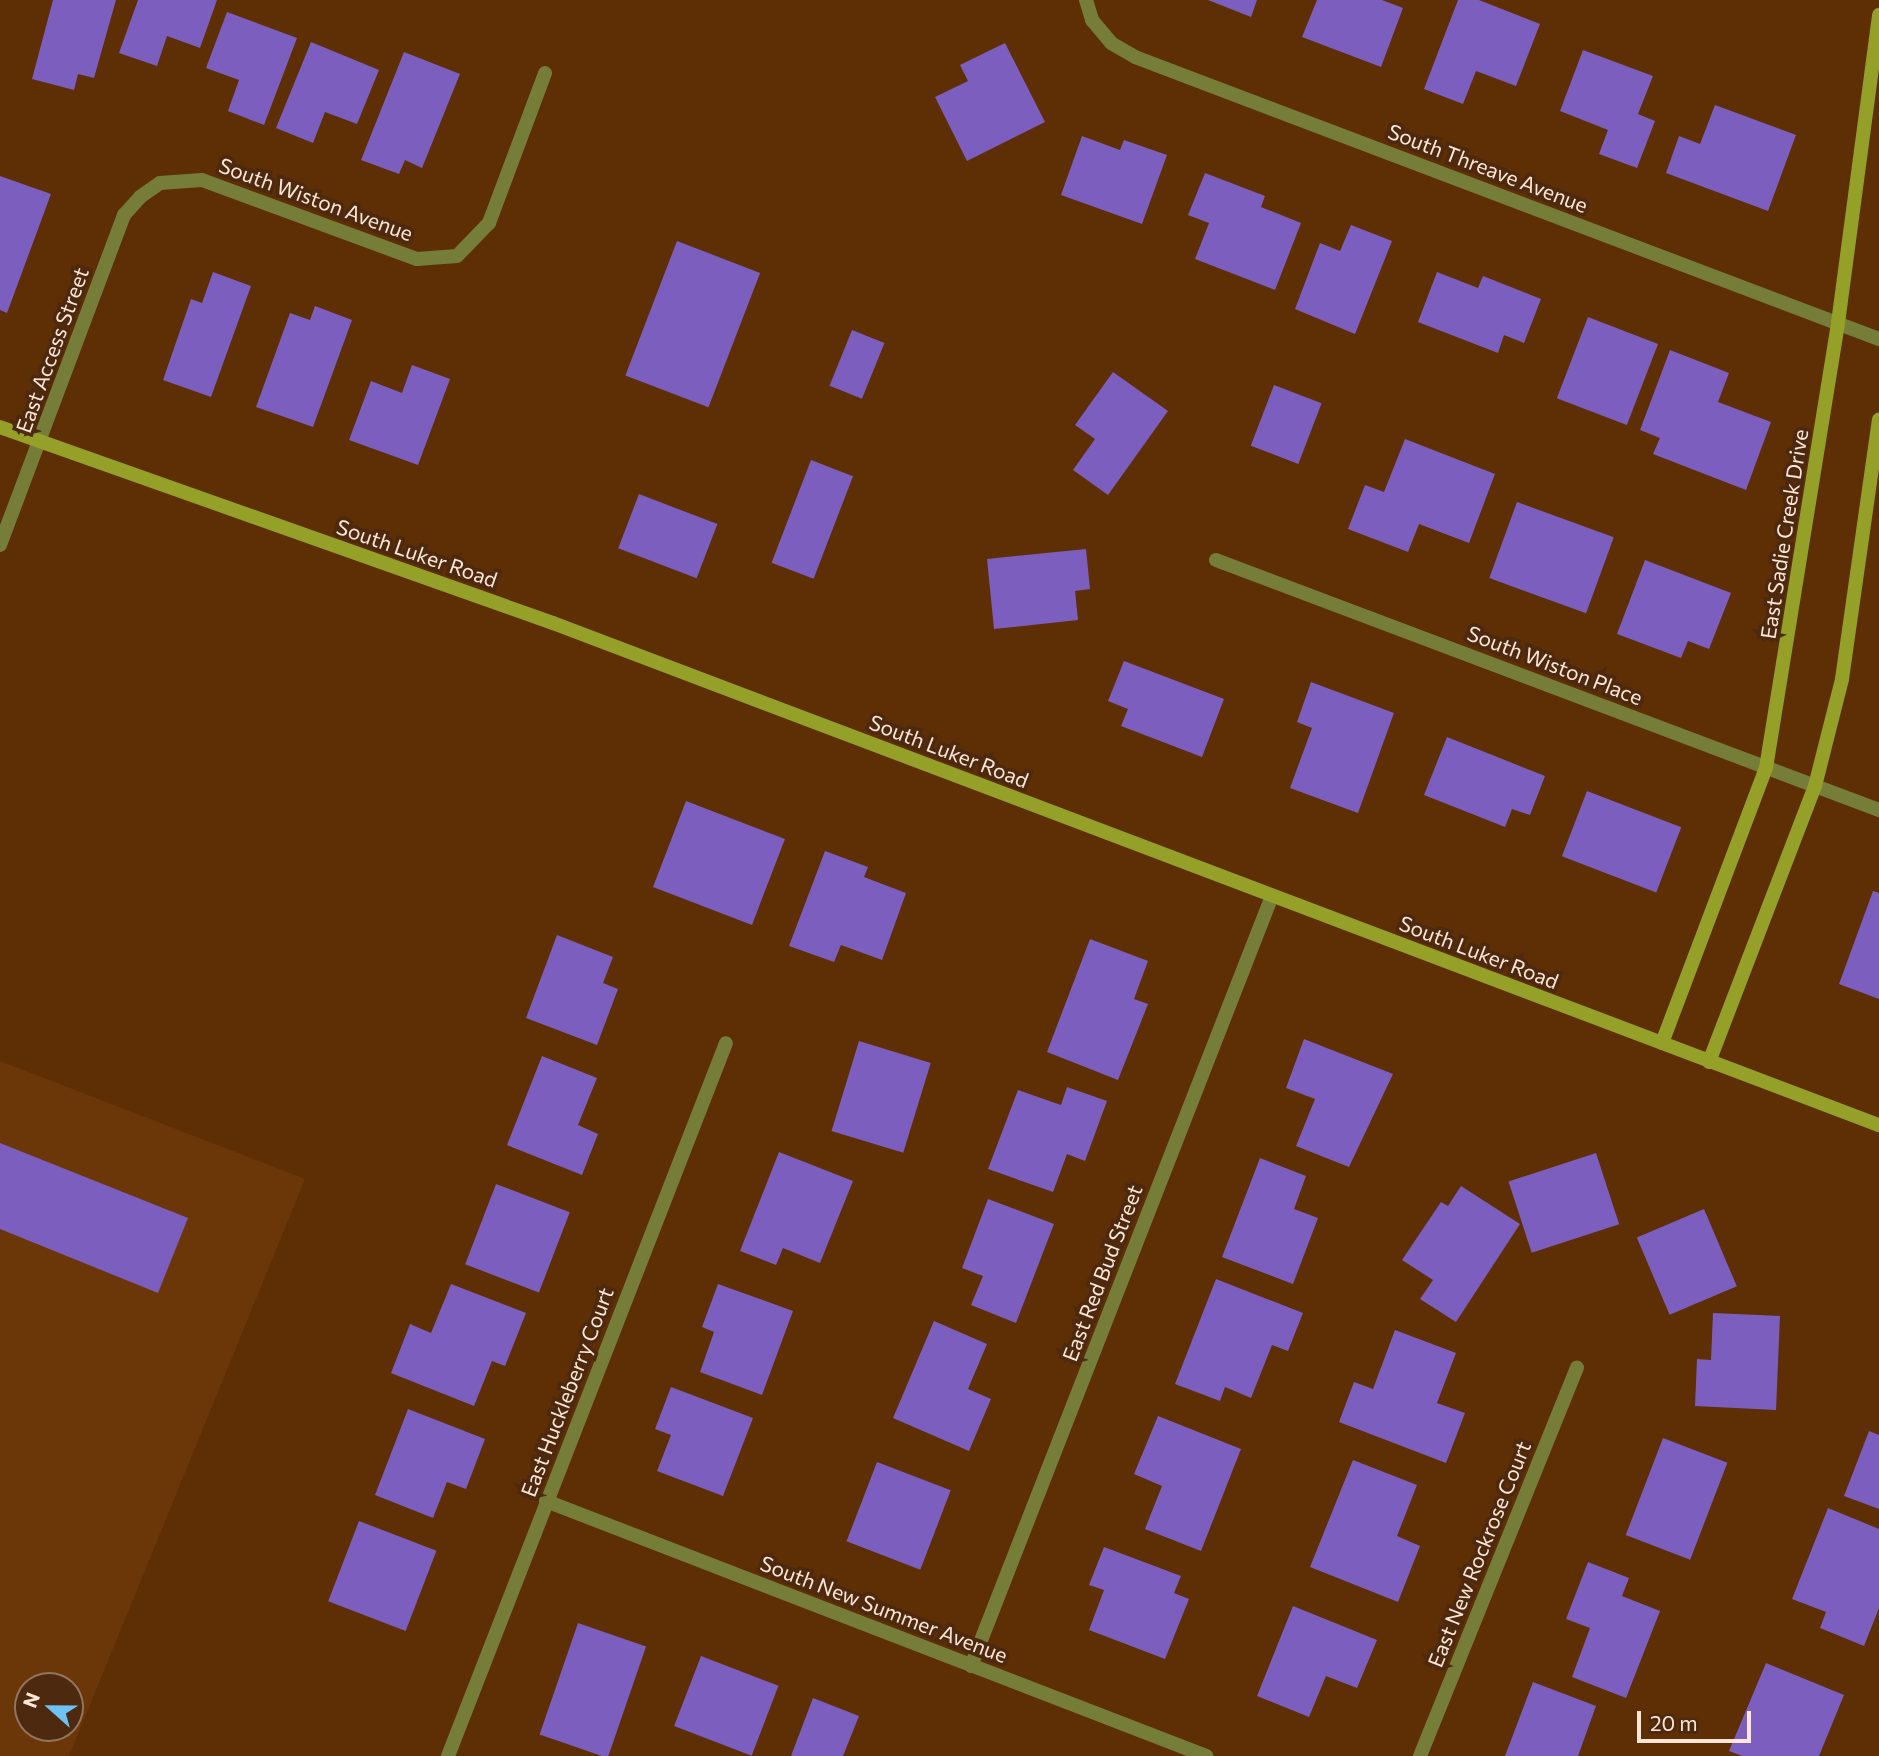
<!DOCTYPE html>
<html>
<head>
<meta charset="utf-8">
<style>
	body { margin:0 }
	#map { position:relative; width:1879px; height:1756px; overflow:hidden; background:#5e2f05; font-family:Commissioner,sans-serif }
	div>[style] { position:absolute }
	.built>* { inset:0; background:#6c3708 }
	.building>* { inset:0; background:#7b5ebe; transform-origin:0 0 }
	.street>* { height:14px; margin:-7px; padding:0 7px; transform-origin:7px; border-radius:7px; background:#757d39 }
	.secondary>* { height:14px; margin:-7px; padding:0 7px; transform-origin:7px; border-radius:7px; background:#94a027 }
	span { translate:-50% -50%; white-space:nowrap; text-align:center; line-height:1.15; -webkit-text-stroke:7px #4c290f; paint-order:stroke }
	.street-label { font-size:21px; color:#fee7d8 }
	.north { position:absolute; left:14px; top:1672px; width:70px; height:70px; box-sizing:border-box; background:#4c290f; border:2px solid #93755f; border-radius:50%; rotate:291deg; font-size:19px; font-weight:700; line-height:28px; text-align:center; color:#fee7d8 }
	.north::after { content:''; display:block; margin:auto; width:24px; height:32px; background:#6dc2f3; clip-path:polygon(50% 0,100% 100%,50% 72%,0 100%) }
	.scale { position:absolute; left:1637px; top:1711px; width:114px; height:32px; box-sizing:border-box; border:4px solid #fee7d8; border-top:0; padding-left:9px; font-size:21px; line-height:24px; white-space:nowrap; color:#fee7d8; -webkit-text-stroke:5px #4c290f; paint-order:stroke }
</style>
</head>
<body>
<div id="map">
	<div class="built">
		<div style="clip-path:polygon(evenodd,0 1061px,305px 1179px,69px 1756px,0 1756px,0 1061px,28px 1686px,70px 1686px,70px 1728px,28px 1728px,28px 1686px)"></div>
	</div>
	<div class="building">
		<div style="clip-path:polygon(53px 0,116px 0,94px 78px,78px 74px,74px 90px,32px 79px)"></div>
		<div style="clip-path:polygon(138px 0,217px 0,200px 48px,167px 36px,157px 66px,119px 53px)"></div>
		<div style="clip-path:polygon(1208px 0,1257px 0,1251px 17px)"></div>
		<div style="clip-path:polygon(1317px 0,1382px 0,1403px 8px,1381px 67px,1302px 37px)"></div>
		<div style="clip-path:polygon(1458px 0,1479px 0,1540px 24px,1516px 86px,1476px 71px,1463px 104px,1424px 89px)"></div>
		<div style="clip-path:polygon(227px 12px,297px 38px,264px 125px,228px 111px,239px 80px,206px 68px)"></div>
		<div style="clip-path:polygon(311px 42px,379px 70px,357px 124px,325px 112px,313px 143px,276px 128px)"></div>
		<div style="clip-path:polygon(1005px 43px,1045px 122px,967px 161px,935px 97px,968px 81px,960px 65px)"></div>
		<div style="clip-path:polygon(1583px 50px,1653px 76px,1638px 114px,1655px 121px,1637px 168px,1599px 154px,1608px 130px,1560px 111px)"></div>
		<div style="clip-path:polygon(404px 52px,460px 74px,422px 168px,405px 160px,399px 174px,361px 160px)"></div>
		<div style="clip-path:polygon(1715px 105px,1796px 135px,1768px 211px,1666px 173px,1679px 136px,1700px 144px)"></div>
		<div style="clip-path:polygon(1082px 136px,1120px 150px,1124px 140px,1167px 155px,1142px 224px,1061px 195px)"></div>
		<div style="clip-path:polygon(1205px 173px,1265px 196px,1261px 207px,1301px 223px,1275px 290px,1195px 259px,1209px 223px,1188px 215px)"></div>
		<div style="clip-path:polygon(0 176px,51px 194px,7px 313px,0 310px)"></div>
		<div style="clip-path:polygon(1351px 225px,1392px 241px,1355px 334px,1295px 309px,1320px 243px,1340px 251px)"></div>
		<div style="left:677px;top:241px;width:89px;height:144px;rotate:21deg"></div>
		<div style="clip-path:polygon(213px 272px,251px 286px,211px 397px,163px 380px,191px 299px,202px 303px)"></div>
		<div style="clip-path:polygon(1437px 272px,1478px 288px,1483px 276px,1541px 299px,1524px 343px,1504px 335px,1498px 353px,1418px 322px)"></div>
		<div style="clip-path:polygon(315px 306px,352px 320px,313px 427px,256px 407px,290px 313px,310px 320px)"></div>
		<div style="left:1588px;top:317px;width:75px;height:87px;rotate:21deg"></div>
		<div style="left:852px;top:330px;width:35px;height:60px;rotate:22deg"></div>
		<div style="clip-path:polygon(1670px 350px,1729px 373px,1718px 402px,1771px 422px,1746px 490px,1653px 454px,1660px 438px,1640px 430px)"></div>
		<div style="clip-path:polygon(412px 365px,450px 379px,418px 465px,349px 440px,371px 381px,402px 393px)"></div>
		<div style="clip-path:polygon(1113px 372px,1168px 411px,1108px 495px,1073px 470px,1095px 439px,1075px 425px)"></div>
		<div style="left:1274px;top:385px;width:51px;height:65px;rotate:21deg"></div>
		<div style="clip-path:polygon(1405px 439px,1495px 474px,1469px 543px,1419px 524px,1408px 552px,1348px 529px,1365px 485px,1384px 492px)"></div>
		<div style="left:811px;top:460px;width:45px;height:110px;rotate:21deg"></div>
		<div style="left:639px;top:494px;width:84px;height:58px;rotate:21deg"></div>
		<div style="left:1517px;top:502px;width:103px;height:81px;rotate:20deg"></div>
		<div style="clip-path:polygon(1086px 549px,1090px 589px,1075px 591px,1078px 620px,994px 629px,987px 559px)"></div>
		<div style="clip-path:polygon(1645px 560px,1731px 593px,1709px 649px,1688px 641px,1681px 658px,1617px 634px)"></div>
		<div style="clip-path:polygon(1124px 661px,1224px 699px,1202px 757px,1121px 726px,1128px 709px,1108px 701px)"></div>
		<div style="clip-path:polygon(1311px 682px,1394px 713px,1358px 813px,1290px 788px,1312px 728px,1297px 722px)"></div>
		<div style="clip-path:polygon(1447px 737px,1545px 776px,1530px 815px,1512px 809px,1505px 827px,1424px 795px)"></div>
		<div style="left:1587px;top:791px;width:101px;height:70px;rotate:21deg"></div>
		<div style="left:686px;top:801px;width:106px;height:92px;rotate:21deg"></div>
		<div style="clip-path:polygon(825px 851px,868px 867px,864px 877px,906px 893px,882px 960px,841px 945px,834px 962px,789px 946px)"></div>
		<div style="clip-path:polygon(1873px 891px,1879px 893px,1879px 999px,1839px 984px)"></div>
		<div style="clip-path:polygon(557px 935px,613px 957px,603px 983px,618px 989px,597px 1045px,526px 1018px)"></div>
		<div style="clip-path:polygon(1090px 939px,1148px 961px,1134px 999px,1148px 1004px,1118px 1080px,1047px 1052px)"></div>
		<div style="clip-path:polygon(1304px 1039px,1393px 1074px,1349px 1167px,1296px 1146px,1315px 1099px,1286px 1088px)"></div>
		<div style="left:859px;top:1041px;width:75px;height:94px;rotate:17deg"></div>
		<div style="clip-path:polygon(542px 1056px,597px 1078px,578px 1125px,598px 1134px,582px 1175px,507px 1145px)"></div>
		<div style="clip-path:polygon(1067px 1087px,1107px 1101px,1085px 1161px,1067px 1154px,1053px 1192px,988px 1169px,1018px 1090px,1061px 1105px)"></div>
		<div style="clip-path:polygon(0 1143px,188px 1218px,158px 1293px,0 1229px)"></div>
		<div style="clip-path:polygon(779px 1152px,853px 1181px,820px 1263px,783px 1248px,776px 1265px,740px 1251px)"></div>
		<div style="left:1596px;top:1153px;width:75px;height:92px;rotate:72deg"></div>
		<div style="clip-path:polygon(1260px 1158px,1306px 1176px,1294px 1209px,1318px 1218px,1293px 1284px,1222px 1257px)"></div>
		<div style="left:496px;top:1184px;width:79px;height:86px;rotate:21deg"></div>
		<div style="clip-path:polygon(1461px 1186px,1520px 1224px,1456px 1322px,1420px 1299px,1433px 1280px,1402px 1260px,1441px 1202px,1448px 1206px)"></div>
		<div style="clip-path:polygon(988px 1199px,1054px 1224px,1016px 1323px,971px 1305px,983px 1276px,962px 1268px)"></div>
		<div style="left:1704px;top:1209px;width:84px;height:73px;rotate:67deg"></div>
		<div style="clip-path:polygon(1216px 1279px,1303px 1313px,1288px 1351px,1272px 1345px,1251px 1398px,1225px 1387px,1220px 1401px,1175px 1384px)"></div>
		<div style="clip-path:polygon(451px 1284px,526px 1313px,505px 1366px,492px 1361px,474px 1406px,391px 1373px,410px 1324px,431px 1333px)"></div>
		<div style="clip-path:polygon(718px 1284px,793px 1311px,762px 1395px,700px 1372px,714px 1332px,702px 1327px)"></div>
		<div style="clip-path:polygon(1713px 1313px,1780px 1316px,1776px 1410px,1695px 1406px,1697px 1359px,1711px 1360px)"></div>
		<div style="clip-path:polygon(934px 1321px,987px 1344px,968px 1389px,991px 1399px,969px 1451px,893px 1418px)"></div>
		<div style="clip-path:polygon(1395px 1330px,1456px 1353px,1437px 1403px,1465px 1413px,1446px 1463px,1339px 1422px,1354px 1382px,1373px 1389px)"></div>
		<div style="clip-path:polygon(671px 1387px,753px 1418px,723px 1496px,657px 1471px,671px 1435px,655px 1429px)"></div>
		<div style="clip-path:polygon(408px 1409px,485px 1439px,466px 1489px,447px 1482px,433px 1518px,375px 1495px)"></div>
		<div style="clip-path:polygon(1158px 1416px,1241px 1449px,1201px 1551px,1145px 1529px,1162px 1486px,1134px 1474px)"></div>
		<div style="clip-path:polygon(1869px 1431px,1879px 1435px,1879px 1509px,1844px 1496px)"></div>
		<div style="left:1663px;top:1438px;width:69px;height:104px;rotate:21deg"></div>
		<div style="clip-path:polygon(1353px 1460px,1417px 1485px,1397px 1536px,1420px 1546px,1398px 1602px,1310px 1567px)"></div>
		<div style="left:877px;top:1462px;width:79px;height:85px;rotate:21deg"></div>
		<div style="clip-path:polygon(1828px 1508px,1879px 1529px,1879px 1608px,1864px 1646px,1820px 1628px,1826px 1612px,1792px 1599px)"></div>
		<div style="left:359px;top:1521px;width:83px;height:86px;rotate:21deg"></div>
		<div style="clip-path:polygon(1104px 1547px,1181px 1576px,1174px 1593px,1189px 1599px,1165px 1659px,1089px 1630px,1104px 1590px,1089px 1585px)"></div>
		<div style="clip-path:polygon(1588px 1562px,1629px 1578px,1622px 1596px,1660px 1611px,1626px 1698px,1572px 1677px,1590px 1628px,1566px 1619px)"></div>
		<div style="clip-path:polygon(1293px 1606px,1377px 1640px,1357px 1688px,1326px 1676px,1309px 1717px,1257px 1696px)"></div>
		<div style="left:578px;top:1623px;width:72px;height:118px;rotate:19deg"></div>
		<div style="left:701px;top:1656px;width:83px;height:75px;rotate:21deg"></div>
		<div style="clip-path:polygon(1766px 1663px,1844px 1695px,1819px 1756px,1742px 1756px,1729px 1751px)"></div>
		<div style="clip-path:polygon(1533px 1682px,1596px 1706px,1578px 1756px,1505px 1756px)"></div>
		<div style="clip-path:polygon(813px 1698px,859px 1716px,843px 1756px,791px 1756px)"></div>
	</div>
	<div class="street">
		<div style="left:1086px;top:0;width:21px;rotate:73deg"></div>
		<div style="left:1092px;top:20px;width:30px;rotate:50deg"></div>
		<div style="left:1111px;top:43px;width:28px;rotate:30deg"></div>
		<div style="left:1135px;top:57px;width:796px;rotate:20.76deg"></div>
		<div style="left:0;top:545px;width:353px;rotate:-69.4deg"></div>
		<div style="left:124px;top:215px;width:24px;rotate:-48deg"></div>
		<div style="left:140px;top:197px;width:24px;rotate:-35deg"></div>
		<div style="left:160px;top:183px;width:42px;rotate:-4.1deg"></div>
		<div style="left:202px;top:180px;width:229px;rotate:20.2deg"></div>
		<div style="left:417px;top:259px;width:40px;rotate:-4.3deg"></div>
		<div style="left:457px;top:256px;width:46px;rotate:-45.9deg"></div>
		<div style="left:489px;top:223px;width:160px;rotate:-69.5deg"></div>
		<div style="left:1216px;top:560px;width:709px;rotate:20.66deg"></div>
		<div style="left:546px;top:1501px;width:708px;rotate:21.12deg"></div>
		<div style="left:971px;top:1666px;width:827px;rotate:-68.65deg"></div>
		<div style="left:448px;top:1756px;width:765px;rotate:-68.7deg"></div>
		<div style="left:1420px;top:1756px;width:419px;rotate:-68deg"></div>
	</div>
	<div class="secondary">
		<div style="left:0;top:427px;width:587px;rotate:19.52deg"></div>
		<div style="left:553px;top:623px;width:1418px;rotate:20.74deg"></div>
		<div style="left:1662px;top:1043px;width:294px;rotate:-69.3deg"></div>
		<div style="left:1766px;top:768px;width:451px;rotate:-80.8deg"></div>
		<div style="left:1838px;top:323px;width:311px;rotate:-82.4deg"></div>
		<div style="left:1709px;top:1062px;width:296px;rotate:-69deg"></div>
		<div style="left:1815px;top:786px;width:110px;rotate:-75.8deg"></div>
		<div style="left:1842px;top:679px;width:262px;rotate:-81.9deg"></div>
	</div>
	<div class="street-label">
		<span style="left:1488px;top:168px;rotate:21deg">South Threave Avenue</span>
		<span style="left:316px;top:199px;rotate:20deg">South Wiston Avenue</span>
		<span style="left:52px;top:350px;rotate:-70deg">East Access Street</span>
		<span style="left:1784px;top:534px;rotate:-81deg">East Sadie Creek Drive</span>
		<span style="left:417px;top:553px;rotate:19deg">South Luker Road</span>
		<span style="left:1555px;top:665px;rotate:21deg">South Wiston Place</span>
		<span style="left:949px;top:751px;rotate:21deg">South Luker Road</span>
		<span style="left:1479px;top:952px;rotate:21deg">South Luker Road</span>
		<span style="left:1102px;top:1273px;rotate:-69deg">East Red Bud Street</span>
		<span style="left:567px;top:1392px;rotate:-69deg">East Huckleberry Court</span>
		<span style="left:1479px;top:1554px;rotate:-68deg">East New Rockrose Court</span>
		<span style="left:884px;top:1609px;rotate:21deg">South New Summer Avenue</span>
	</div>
	<div class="north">N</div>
	<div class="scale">20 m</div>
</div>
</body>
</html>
